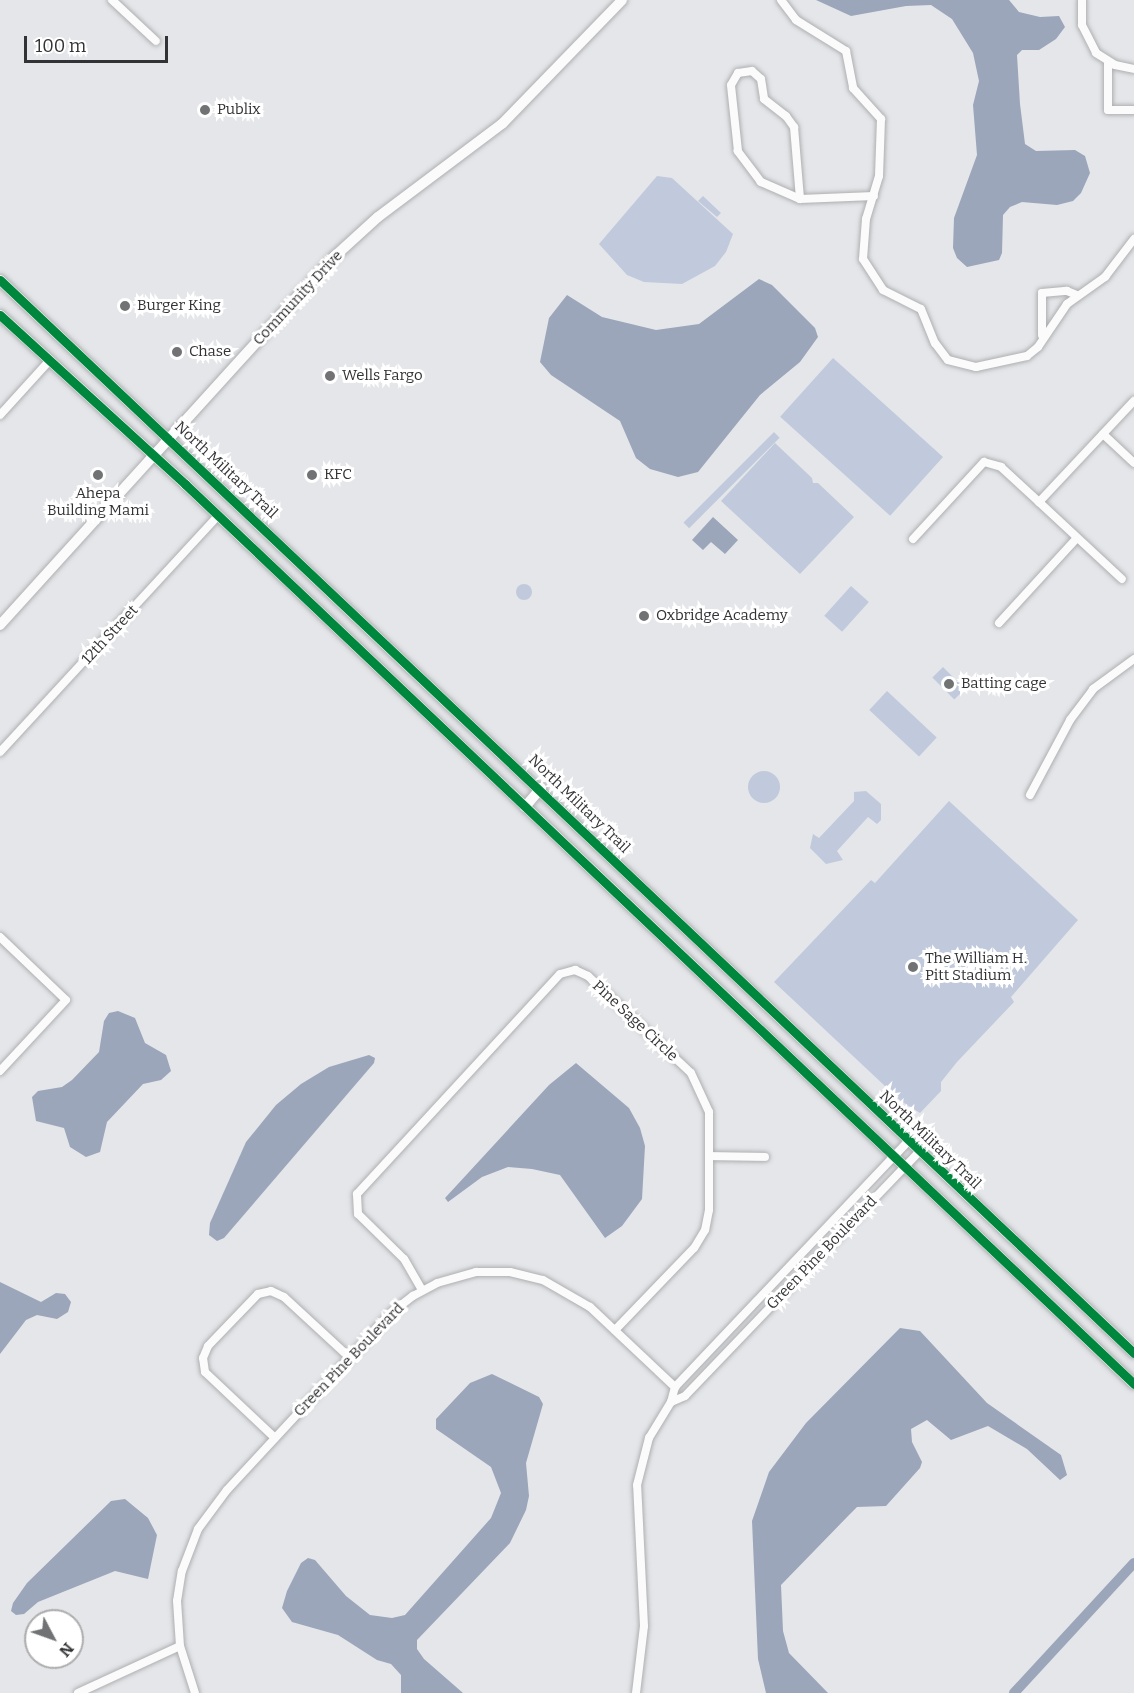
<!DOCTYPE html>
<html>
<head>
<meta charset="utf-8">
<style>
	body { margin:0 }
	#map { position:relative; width:1134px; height:1693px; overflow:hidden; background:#e4e6e9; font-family:Bitter,serif }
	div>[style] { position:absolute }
	.green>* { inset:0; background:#c1cadc; transform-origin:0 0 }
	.round { border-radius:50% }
	.water>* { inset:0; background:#9ba6bb }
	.canal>* { height:10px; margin:-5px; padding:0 5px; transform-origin:5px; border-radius:5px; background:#9ba6bb }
	.roads { filter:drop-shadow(0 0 2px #aeafb1) drop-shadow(0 0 2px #aeafb1) }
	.street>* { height:8px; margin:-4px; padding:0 4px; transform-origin:4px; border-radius:4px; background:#fbfbfc }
	.secondary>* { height:10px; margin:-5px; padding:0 5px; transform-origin:5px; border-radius:5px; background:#fbfbfc }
	.cycleway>* { height:9px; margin:-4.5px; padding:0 4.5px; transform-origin:4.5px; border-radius:4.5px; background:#00873e }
	.dots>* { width:16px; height:16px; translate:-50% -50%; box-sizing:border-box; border:3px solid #fff; border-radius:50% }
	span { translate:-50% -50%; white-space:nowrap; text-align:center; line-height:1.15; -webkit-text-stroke:6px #fff; paint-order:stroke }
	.poi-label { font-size:15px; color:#323335 }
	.left { translate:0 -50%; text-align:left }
	.street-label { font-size:15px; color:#323335 }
	.north { position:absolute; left:24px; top:1609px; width:60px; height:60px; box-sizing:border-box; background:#fff; border:2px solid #adadae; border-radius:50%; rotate:131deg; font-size:16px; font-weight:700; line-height:24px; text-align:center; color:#323335 }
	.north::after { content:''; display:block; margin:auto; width:21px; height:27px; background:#707274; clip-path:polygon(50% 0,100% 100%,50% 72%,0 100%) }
	.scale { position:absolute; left:24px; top:36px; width:144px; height:27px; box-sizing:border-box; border:3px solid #323335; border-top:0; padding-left:8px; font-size:18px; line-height:21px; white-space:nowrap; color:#323335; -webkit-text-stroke:4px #fff; paint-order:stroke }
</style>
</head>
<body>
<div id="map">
	<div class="green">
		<div style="clip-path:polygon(657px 176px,672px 178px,733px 234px,726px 252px,715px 266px,682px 284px,644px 282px,627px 275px,599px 244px)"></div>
		<div style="clip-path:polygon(703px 196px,721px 213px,717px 217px,698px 201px)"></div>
		<div style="left:833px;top:358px;width:148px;height:79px;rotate:42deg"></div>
		<div style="left:774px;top:432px;width:8px;height:128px;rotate:45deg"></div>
		<div style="clip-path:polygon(775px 443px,812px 478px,813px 483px,818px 483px,854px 517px,800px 574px,721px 501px)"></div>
		<div class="round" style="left:516px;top:584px;width:16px;height:16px"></div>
		<div style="left:851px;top:586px;width:24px;height:40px;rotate:42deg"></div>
		<div style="left:943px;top:667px;width:31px;height:15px;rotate:45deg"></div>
		<div style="left:887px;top:691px;width:68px;height:26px;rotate:43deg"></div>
		<div class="round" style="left:748px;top:771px;width:32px;height:32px"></div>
		<div style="clip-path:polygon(866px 791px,881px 804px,881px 820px,877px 824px,868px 817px,837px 851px,843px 860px,826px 864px,810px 848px,813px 834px,819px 838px,854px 801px,854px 792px)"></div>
		<div style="clip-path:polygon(949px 801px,1078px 920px,1011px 997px,1014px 1002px,957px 1062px,941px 1082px,941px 1091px,920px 1113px,901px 1101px,774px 982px,871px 880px,875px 883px)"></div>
	</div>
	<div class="water">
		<div style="clip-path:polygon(816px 0,1009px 0,1019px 12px,1040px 17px,1059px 16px,1065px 27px,1056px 39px,1039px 50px,1022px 50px,1017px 55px,1020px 104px,1025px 144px,1036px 151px,1075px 150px,1085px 156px,1090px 173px,1081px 193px,1073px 201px,1057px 205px,1022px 202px,1010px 207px,1003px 215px,1002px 253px,999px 260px,967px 267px,957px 258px,953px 248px,954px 218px,977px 155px,973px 105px,979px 81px,973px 53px,952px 19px,931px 5px,906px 6px,851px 16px)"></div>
		<div style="clip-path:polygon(759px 279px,772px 285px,815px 328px,818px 337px,800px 362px,760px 395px,698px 472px,678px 477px,650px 469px,636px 458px,620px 421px,551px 375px,540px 362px,549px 318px,567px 295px,602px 317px,656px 330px,699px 324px)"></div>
		<div style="clip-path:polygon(713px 517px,738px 540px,725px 554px,711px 542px,703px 550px,692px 540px)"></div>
		<div style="clip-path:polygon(118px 1011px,135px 1018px,145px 1043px,166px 1055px,171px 1071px,161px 1080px,143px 1084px,107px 1122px,100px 1152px,86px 1157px,70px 1147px,64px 1128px,36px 1121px,32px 1097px,38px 1091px,62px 1087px,72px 1080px,99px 1052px,104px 1021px,109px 1013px)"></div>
		<div style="clip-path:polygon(369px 1055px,375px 1058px,374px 1063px,224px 1238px,217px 1241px,209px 1235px,210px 1223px,246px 1142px,276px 1105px,301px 1084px,329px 1067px)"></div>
		<div style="clip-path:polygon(576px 1063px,629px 1108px,640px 1128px,645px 1146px,642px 1199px,622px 1226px,605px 1238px,560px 1175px,532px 1169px,508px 1167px,482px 1177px,448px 1202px,445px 1198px,549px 1085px)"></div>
		<div style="clip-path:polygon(0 1282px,41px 1302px,56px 1293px,65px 1294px,71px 1302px,68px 1312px,57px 1319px,37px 1315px,26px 1320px,0 1354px)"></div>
		<div style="clip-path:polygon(900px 1328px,920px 1331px,987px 1403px,1061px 1455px,1067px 1475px,1060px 1480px,1027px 1449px,988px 1426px,951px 1440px,927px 1420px,911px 1429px,912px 1442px,922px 1462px,920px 1468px,886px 1506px,857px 1507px,850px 1514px,781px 1585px,783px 1631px,789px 1653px,828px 1693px,766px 1693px,758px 1659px,752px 1521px,769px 1472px,806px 1423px)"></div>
		<div style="clip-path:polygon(492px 1374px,539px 1397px,543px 1404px,526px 1463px,529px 1496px,526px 1510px,510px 1543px,417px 1640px,417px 1649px,424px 1659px,463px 1693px,401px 1693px,401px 1675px,391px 1664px,377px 1660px,338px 1635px,292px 1622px,282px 1608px,287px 1591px,301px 1563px,308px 1558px,315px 1560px,346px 1596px,370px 1615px,392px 1618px,405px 1615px,491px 1518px,501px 1493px,491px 1467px,436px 1429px,436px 1419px,470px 1383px)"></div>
		<div style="clip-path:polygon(125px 1499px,148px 1518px,157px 1535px,148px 1579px,115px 1571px,38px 1602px,24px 1614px,16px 1615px,11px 1611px,13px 1603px,27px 1583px,111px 1501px)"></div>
	</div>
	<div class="canal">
		<div style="left:1014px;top:1693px;width:177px;rotate:-47.3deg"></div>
	</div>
	<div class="roads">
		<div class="street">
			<div style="left:112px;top:0;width:60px;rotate:43deg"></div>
			<div style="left:781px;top:0;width:25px;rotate:53deg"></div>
			<div style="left:796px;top:20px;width:59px;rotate:31.8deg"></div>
			<div style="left:846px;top:51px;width:38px;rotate:79deg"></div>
			<div style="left:853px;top:88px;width:42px;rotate:47.9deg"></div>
			<div style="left:881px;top:119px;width:57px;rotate:92deg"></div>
			<div style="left:879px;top:176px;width:45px;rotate:106.8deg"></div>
			<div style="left:866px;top:219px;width:40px;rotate:94.3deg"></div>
			<div style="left:863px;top:259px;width:37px;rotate:57deg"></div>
			<div style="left:883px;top:290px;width:42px;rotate:26.6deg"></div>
			<div style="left:921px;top:309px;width:37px;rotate:68deg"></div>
			<div style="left:935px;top:343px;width:21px;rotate:53deg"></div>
			<div style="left:948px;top:360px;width:29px;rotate:14deg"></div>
			<div style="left:976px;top:367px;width:52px;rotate:-12.2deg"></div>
			<div style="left:1027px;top:356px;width:14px;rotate:-39deg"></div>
			<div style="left:1038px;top:347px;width:52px;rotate:-56deg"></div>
			<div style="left:1067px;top:304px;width:47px;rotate:-35.4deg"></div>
			<div style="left:1105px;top:277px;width:48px;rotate:-52.7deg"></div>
			<div style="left:1082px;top:0;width:25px;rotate:90deg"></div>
			<div style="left:1082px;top:25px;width:31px;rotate:63deg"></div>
			<div style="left:1096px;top:53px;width:22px;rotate:32deg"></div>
			<div style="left:1115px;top:65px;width:19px;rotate:12deg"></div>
			<div style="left:1108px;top:62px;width:48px;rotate:90deg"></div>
			<div style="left:1108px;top:110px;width:26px"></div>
			<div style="left:752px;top:71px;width:12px;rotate:42deg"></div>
			<div style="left:761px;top:79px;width:20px;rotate:81deg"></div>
			<div style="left:764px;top:99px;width:28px;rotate:38deg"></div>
			<div style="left:786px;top:116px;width:14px;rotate:54deg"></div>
			<div style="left:794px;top:127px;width:72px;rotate:85.2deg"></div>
			<div style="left:800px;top:199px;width:43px;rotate:-156.4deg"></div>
			<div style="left:761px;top:182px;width:39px;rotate:-127deg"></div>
			<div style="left:738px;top:151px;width:66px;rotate:-96.1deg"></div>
			<div style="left:731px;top:85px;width:14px;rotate:-60deg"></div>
			<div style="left:738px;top:73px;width:14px;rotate:-8deg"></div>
			<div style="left:800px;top:199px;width:74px;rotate:-2.3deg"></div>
			<div style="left:1042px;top:335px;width:42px;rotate:-90deg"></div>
			<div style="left:1042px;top:293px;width:25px;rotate:-5deg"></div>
			<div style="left:1067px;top:291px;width:11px;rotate:22deg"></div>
			<div style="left:0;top:415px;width:74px;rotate:-47.7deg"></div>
			<div style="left:1103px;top:434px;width:42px;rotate:43.1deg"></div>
			<div style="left:1039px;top:502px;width:113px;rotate:42.9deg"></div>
			<div style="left:913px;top:539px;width:105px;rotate:-47.3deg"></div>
			<div style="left:984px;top:462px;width:18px;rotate:16deg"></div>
			<div style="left:1001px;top:467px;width:52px;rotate:42.6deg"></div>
			<div style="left:1039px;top:502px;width:139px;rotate:-46.8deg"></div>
			<div style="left:999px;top:623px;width:115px;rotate:-47.5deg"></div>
			<div style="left:0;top:752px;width:321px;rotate:-47.3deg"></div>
			<div style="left:1030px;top:795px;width:85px;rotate:-61.9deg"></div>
			<div style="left:1070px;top:720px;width:39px;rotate:-53deg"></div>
			<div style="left:1093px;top:689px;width:51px;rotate:-36.2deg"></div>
			<div style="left:0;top:937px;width:91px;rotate:43.7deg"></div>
			<div style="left:66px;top:1000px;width:97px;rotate:132.9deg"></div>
			<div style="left:709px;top:1156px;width:56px;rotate:1deg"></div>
			<div style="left:422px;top:1290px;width:36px;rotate:-120deg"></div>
			<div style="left:404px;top:1259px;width:64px;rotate:-135.6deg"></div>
			<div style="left:358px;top:1214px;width:20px;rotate:-93deg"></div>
			<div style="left:357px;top:1194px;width:299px;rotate:-47.3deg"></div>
			<div style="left:560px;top:974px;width:16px;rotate:-15deg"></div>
			<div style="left:575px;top:970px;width:14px;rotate:25deg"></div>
			<div style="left:588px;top:976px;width:141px;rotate:43.3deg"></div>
			<div style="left:691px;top:1073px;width:43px;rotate:65.2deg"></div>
			<div style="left:709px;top:1112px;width:98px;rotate:90deg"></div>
			<div style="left:709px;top:1210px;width:20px;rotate:101deg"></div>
			<div style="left:705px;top:1230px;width:21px;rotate:121deg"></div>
			<div style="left:694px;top:1248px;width:114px;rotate:133.9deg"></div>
			<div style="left:671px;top:1402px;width:15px;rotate:-23deg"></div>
			<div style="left:685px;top:1396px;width:339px;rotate:-46.2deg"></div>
			<div style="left:275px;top:1438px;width:96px;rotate:-136.7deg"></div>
			<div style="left:205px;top:1372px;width:14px;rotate:-98deg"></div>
			<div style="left:203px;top:1358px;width:13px;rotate:-67deg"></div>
			<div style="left:208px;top:1346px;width:72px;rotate:-46.1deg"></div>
			<div style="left:258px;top:1294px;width:13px;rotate:-13deg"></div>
			<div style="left:271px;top:1291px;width:14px;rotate:25deg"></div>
			<div style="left:284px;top:1297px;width:90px;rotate:42.7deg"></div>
			<div style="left:78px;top:1693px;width:112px;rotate:-24.7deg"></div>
			<div style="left:195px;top:1693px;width:49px;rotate:-107.7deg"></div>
			<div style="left:180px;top:1646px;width:45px;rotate:-93.8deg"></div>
			<div style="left:177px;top:1601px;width:30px;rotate:-81deg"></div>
			<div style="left:182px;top:1571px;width:45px;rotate:-69.1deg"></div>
			<div style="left:198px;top:1529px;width:49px;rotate:-53.4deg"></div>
			<div style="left:227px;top:1490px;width:241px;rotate:-47.2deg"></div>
			<div style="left:391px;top:1313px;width:28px;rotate:-38deg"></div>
			<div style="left:413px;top:1296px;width:27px;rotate:-28deg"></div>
			<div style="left:437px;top:1283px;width:41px;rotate:-15.8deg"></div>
			<div style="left:476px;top:1272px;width:34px"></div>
			<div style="left:510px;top:1272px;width:34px;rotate:14deg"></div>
			<div style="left:543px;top:1280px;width:54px;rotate:29.9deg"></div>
			<div style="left:590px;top:1307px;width:117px;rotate:43.3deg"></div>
			<div style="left:636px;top:1693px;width:67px;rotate:-83.2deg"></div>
			<div style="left:644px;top:1626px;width:141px;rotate:-92.8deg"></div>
			<div style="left:637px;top:1485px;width:49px;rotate:-75.7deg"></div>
			<div style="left:649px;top:1438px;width:42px;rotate:-58.6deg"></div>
			<div style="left:671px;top:1402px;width:16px;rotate:-75deg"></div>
			<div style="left:675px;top:1387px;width:340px;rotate:-46.5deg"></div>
		</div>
		<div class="secondary">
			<div style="left:0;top:280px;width:1561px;rotate:43.42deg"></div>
			<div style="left:0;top:315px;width:251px;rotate:42.4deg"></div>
			<div style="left:185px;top:484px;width:1308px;rotate:43.48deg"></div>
			<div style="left:0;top:625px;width:497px;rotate:-47.8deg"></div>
			<div style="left:334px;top:257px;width:59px;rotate:-42.3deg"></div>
			<div style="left:378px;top:217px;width:156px;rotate:-36.9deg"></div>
			<div style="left:503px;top:123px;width:171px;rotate:-45.9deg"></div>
			<div style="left:525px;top:807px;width:25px;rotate:-50deg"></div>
		</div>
	</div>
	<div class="cycleway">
		<div style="left:0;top:280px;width:1561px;rotate:43.42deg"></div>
		<div style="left:0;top:315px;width:251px;rotate:42.4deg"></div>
		<div style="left:185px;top:484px;width:1308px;rotate:43.48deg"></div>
	</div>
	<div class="dots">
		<div style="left:205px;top:110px;background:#707274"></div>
		<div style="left:125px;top:306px;background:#707274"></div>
		<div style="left:177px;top:352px;background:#707274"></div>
		<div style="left:330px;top:376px;background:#707274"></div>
		<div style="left:98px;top:475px;background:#707274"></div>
		<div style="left:312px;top:475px;background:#707274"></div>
		<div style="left:644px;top:616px;background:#707274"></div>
		<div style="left:949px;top:684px;background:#707274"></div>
		<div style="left:913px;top:967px;background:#707274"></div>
	</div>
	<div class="poi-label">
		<span class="left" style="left:217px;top:110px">Publix</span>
		<span class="left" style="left:137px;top:306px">Burger King</span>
		<span class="left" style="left:189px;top:352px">Chase</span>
		<span class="left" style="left:342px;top:376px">Wells Fargo</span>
		<span class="left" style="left:324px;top:475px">KFC</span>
		<span style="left:98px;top:502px">Ahepa<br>Building Mami</span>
		<span class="left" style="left:656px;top:616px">Oxbridge Academy</span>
		<span class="left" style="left:961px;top:684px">Batting cage</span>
		<span class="left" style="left:925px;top:967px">The William H.<br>Pitt Stadium</span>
	</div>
	<div class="street-label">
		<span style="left:298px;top:298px;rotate:-47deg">Community Drive</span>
		<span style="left:226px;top:470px;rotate:43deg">North Military Trail</span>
		<span style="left:110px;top:635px;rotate:-47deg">12th Street</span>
		<span style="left:579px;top:804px;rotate:44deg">North Military Trail</span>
		<span style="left:635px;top:1021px;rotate:43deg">Pine Sage Circle</span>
		<span style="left:930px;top:1140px;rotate:44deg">North Military Trail</span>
		<span style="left:822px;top:1253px;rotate:-46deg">Green Pine Boulevard</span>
		<span style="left:349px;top:1360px;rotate:-46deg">Green Pine Boulevard</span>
	</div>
	<div class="north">N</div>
	<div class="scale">100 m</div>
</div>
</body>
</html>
